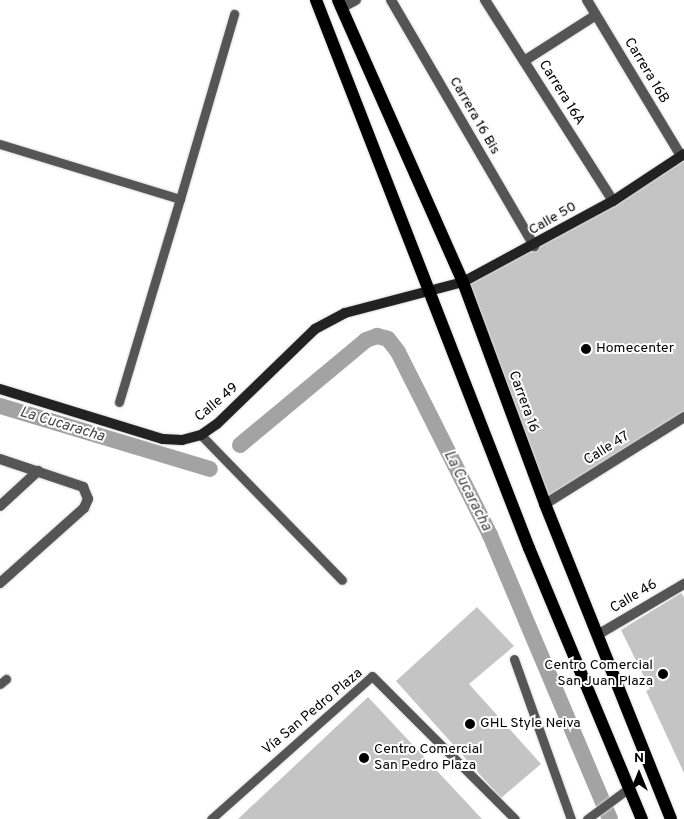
<!DOCTYPE html>
<html>
<head>
<meta charset="utf-8">
<style>
	body { margin:0 }
	#map { position:relative; width:684px; height:819px; overflow:hidden; background:#fff; font-family:Overpass,sans-serif }
	div>[style] { position:absolute }
	.canal>* { height:16px; margin:-8px; padding:0 8px; transform-origin:8px; border-radius:8px; background:#a3a3a3 }
	.building>* { inset:0; background:#c4c4c4 }
	.roads { filter:drop-shadow(0 0 1px #dbdbdb) drop-shadow(0 0 1px #dbdbdb) }
	.lane>* { height:9px; margin:-4.5px; padding:0 4.5px; transform-origin:4.5px; border-radius:4.5px; background:#555 }
	.street>* { height:10px; margin:-5px; padding:0 5px; transform-origin:5px; border-radius:5px; background:#555 }
	.secondary>* { height:10px; margin:-5px; padding:0 5px; transform-origin:5px; border-radius:5px; background:#222 }
	.primary>* { height:12px; margin:-6px; padding:0 6px; transform-origin:6px; border-radius:6px; background:#000 }
	.dots>* { width:14px; height:14px; translate:-50% -50%; box-sizing:border-box; border:2px solid #fff; border-radius:50% }
	span { translate:-50% -50%; white-space:nowrap; text-align:center; line-height:1.15; -webkit-text-stroke:4px #fff; paint-order:stroke }
	.street-label { font-size:14px; color:#000 }
	.poi-label { font-size:14px; color:#000 }
	.left { translate:0 -50%; text-align:left }
	.right { translate:-100% -50%; text-align:right }
	.water-label { font-size:15px; color:#444; font-style:italic }
	.north { position:absolute; left:614px; top:749px; width:50px; height:50px; -webkit-text-stroke:4px #fff; paint-order:stroke; rotate:0deg; font-size:14px; font-weight:700; line-height:20px; text-align:center; color:#000 }
	.north::after { content:''; display:block; margin:auto; width:18px; height:22px; background:#000; clip-path:polygon(50% 0,100% 100%,50% 72%,0 100%) }
</style>
</head>
<body>
<div id="map">
	<div class="canal">
		<div style="left:0;top:406px;width:219px;rotate:16.7deg"></div>
		<div style="left:240px;top:445px;width:164px;rotate:-39.8deg"></div>
		<div style="left:366px;top:340px;width:12px;rotate:-20deg"></div>
		<div style="left:377px;top:336px;width:11px;rotate:15deg"></div>
		<div style="left:388px;top:339px;width:16px;rotate:52deg"></div>
		<div style="left:398px;top:352px;width:205px;rotate:63.3deg"></div>
		<div style="left:490px;top:535px;width:308px;rotate:67.1deg"></div>
	</div>
	<div class="building">
		<div style="clip-path:polygon(684px 156px,684px 417px,545px 504px,463px 282px)"></div>
		<div style="clip-path:polygon(681px 593px,684px 597px,684px 773px,646px 691px,650px 689px,621px 630px)"></div>
		<div style="clip-path:polygon(477px 607px,514px 646px,469px 684px,541px 764px,501px 798px,396px 681px)"></div>
		<div style="clip-path:polygon(368px 697px,482px 819px,238px 819px)"></div>
	</div>
	<div class="roads">
		<div class="lane">
			<div style="left:0;top:144px;width:188px;rotate:17deg"></div>
			<div style="left:180px;top:199px;width:193px;rotate:-73.7deg"></div>
			<div style="left:119px;top:402px;width:212px;rotate:-73.3deg"></div>
			<div style="left:201px;top:435px;width:202px;rotate:45.8deg"></div>
			<div style="left:514px;top:659px;width:170px;rotate:70.4deg"></div>
			<div style="left:0;top:684px;width:8px;rotate:-40deg"></div>
			<div style="left:211px;top:819px;width:215px;rotate:-41.6deg"></div>
			<div style="left:372px;top:676px;width:202px;rotate:45deg"></div>
			<div style="left:587px;top:819px;width:52px;rotate:-36.4deg"></div>
		</div>
		<div class="street">
			<div style="left:391px;top:0;width:285px;rotate:59.8deg"></div>
			<div style="left:485px;top:0;width:238px;rotate:57.5deg"></div>
			<div style="left:587px;top:0;width:182px;rotate:58.9deg"></div>
			<div style="left:341px;top:8px;width:17px;rotate:-28deg"></div>
			<div style="left:524px;top:61px;width:85px;rotate:-32.6deg"></div>
			<div style="left:0;top:459px;width:88px;rotate:18.6deg"></div>
			<div style="left:83px;top:487px;width:13px;rotate:67deg"></div>
			<div style="left:88px;top:499px;width:10px;rotate:114deg"></div>
			<div style="left:84px;top:508px;width:113px;rotate:138.2deg"></div>
			<div style="left:545px;top:504px;width:164px;rotate:-32deg"></div>
			<div style="left:0;top:506px;width:52px;rotate:-42.6deg"></div>
			<div style="left:599px;top:634px;width:99px;rotate:-30.5deg"></div>
		</div>
		<div class="secondary">
			<div style="left:0;top:389px;width:170px;rotate:17.1deg"></div>
			<div style="left:163px;top:439px;width:19px;rotate:3deg"></div>
			<div style="left:182px;top:440px;width:20px;rotate:-15deg"></div>
			<div style="left:201px;top:435px;width:19px;rotate:-35deg"></div>
			<div style="left:217px;top:424px;width:136px;rotate:-44.1deg"></div>
			<div style="left:315px;top:329px;width:34px;rotate:-28deg"></div>
			<div style="left:345px;top:313px;width:122px;rotate:-14.7deg"></div>
			<div style="left:463px;top:282px;width:170px;rotate:-28.4deg"></div>
			<div style="left:613px;top:201px;width:85px;rotate:-33.5deg"></div>
		</div>
		<div class="primary">
			<div style="left:316px;top:0;width:588px;rotate:68.76deg"></div>
			<div style="left:529px;top:548px;width:294px;rotate:67.4deg"></div>
			<div style="left:338px;top:0;width:308px;rotate:66.1deg"></div>
			<div style="left:463px;top:282px;width:237px;rotate:69.7deg"></div>
			<div style="left:545px;top:504px;width:339px;rotate:68.2deg"></div>
		</div>
	</div>
	<div class="dots">
		<div style="left:586px;top:349px;background:#000"></div>
		<div style="left:663px;top:674px;background:#000"></div>
		<div style="left:470px;top:724px;background:#000"></div>
		<div style="left:364px;top:758px;background:#000"></div>
	</div>
	<div class="street-label">
		<span style="left:646px;top:71px;rotate:59deg">Carrera 16B</span>
		<span style="left:561px;top:93px;rotate:58deg">Carrera 16A</span>
		<span style="left:474px;top:116px;rotate:60deg">Carrera 16 Bis</span>
		<span style="left:553px;top:219px;rotate:-30deg">Calle 50</span>
		<span style="left:523px;top:402px;rotate:70deg">Carrera 16</span>
		<span style="left:217px;top:403px;rotate:-40deg">Calle 49</span>
		<span style="left:607px;top:449px;rotate:-32deg">Calle 47</span>
		<span style="left:634px;top:597px;rotate:-31deg">Calle 46</span>
		<span style="left:313px;top:712px;rotate:-40deg">Vía San Pedro Plaza</span>
	</div>
	<div class="poi-label">
		<span class="left" style="left:596px;top:349px">Homecenter</span>
		<span class="right" style="left:653px;top:674px">Centro Comercial<br>San Juan Plaza</span>
		<span class="left" style="left:480px;top:724px">GHL Style Neiva</span>
		<span class="left" style="left:374px;top:758px">Centro Comercial<br>San Pedro Plaza</span>
	</div>
	<div class="water-label">
		<span style="left:62px;top:425px;rotate:17deg">La Cucaracha</span>
		<span style="left:467px;top:491px;rotate:63deg">La Cucaracha</span>
	</div>
	<div class="north">N</div>
</div>
</body>
</html>
